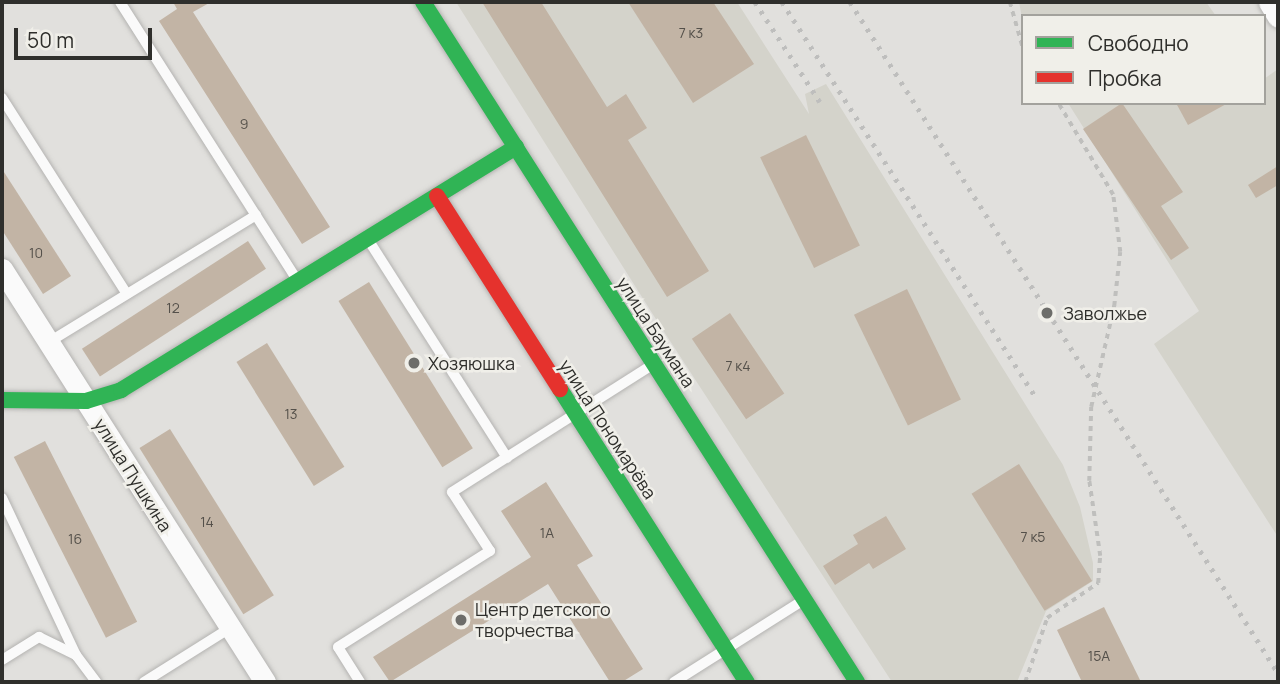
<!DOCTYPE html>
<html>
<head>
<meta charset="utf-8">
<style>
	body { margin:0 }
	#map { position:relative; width:1280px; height:684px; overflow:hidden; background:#e1e0dd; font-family:Manrope,sans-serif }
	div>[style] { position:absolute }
	.built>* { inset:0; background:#d4d3cb }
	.building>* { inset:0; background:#c2b4a5; transform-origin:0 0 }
	.path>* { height:3.5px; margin-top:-1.75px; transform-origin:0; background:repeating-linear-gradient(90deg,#bfbfbd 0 5px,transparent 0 10px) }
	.roads { filter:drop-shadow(0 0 2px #b4b3b1) drop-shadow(0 0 2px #b4b3b1) }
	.lane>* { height:10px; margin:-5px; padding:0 5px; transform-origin:5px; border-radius:5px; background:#fafafa }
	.street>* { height:21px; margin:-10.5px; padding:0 10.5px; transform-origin:10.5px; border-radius:10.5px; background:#fafafa }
	.fast>* { height:16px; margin:-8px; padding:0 8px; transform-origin:8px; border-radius:8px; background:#30b455 }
	.jam>* { height:16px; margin:-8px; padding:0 8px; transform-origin:8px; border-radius:8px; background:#e5322d }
	.rail>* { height:5px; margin-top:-2.5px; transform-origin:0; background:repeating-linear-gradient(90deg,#bebebd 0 3.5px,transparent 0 10.5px) }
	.dots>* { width:19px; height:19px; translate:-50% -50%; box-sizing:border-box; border:4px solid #f0efe9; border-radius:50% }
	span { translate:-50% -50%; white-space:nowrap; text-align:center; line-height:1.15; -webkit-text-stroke:5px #f0efe9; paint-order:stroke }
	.number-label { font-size:14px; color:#54504a }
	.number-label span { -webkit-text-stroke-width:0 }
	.poi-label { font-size:18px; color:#2f2f2c }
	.left { translate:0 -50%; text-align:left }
	.street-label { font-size:18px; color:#2f2f2c }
	.frame { position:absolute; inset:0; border:4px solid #2f2f2c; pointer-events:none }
	.legend { position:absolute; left:1021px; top:14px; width:245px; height:91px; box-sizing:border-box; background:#f0efe9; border:2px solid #a3a29d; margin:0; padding:9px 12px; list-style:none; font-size:21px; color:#2f2f2c }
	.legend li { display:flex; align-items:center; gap:14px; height:35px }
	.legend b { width:35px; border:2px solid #a3a29d }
	.scale { position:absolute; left:14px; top:28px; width:138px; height:32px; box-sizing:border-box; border:4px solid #2f2f2c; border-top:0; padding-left:9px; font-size:21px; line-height:24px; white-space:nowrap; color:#2f2f2c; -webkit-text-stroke:5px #f0efe9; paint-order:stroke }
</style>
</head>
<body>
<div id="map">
	<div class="built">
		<div style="clip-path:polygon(456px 2px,737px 2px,809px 114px,805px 94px,826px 84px,1063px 465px,1080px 507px,1093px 563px,1093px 581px,1046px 611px,1017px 682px,892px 682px,659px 324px)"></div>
		<div style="clip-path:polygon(1019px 2px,1206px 2px,1216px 16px,1023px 16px,1023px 23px)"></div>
		<div style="clip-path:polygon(1278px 69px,1278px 537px,1154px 344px,1199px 311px,1068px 103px,1264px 103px,1264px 79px)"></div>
	</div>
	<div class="building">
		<div style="clip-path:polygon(173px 2px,211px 2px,193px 12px,330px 227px,302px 244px,159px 21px,177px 9px)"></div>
		<div style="clip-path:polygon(482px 2px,541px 2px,607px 107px,626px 94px,647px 128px,628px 140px,709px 271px,667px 297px)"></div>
		<div style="clip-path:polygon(628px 2px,713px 2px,754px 64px,693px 103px)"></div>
		<div style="clip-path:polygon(1122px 103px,1183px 192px,1161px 206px,1189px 248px,1171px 260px,1083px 129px)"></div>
		<div style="clip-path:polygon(1176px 103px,1228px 103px,1188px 125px)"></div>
		<div style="left:806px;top:135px;width:123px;height:51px;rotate:64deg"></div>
		<div style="clip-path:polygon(1278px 166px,1278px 185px,1256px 198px,1248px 185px)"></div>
		<div style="clip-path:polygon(2px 169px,71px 276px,43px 294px,2px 230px)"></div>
		<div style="left:248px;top:241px;width:33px;height:198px;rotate:57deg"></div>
		<div style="left:369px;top:282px;width:196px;height:36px;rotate:58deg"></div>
		<div style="left:907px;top:289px;width:123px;height:59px;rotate:64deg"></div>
		<div style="left:730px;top:313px;width:97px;height:46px;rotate:56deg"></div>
		<div style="left:267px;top:343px;width:146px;height:36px;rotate:58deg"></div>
		<div style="left:170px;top:429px;width:196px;height:36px;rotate:58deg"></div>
		<div style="left:45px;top:441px;width:203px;height:35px;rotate:63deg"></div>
		<div style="left:1019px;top:464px;width:138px;height:56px;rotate:58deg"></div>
		<div style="clip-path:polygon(546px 482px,593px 556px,577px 565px,643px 669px,622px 682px,610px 682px,548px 584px,390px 682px,373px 657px,531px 557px,501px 511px)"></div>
		<div style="clip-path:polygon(886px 516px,906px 549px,873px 569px,869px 563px,835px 585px,823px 566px,858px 544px,853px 535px)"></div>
		<div style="clip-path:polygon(1104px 607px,1141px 682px,1082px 682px,1057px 630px)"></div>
	</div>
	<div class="path">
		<div style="left:1010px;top:2px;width:48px;rotate:74.2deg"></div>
		<div style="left:1025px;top:682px;width:68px;rotate:-71deg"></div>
		<div style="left:1047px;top:618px;width:62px;rotate:-34.5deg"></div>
		<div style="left:1098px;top:583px;width:27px;rotate:-86deg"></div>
		<div style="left:1100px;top:556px;width:76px;rotate:-98.3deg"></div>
		<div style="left:1089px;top:481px;width:74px;rotate:-88.5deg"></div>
		<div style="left:1091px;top:407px;width:104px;rotate:-77.2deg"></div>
		<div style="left:1114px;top:306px;width:54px;rotate:-83.7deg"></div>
		<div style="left:1120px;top:252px;width:57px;rotate:-97deg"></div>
		<div style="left:1113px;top:195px;width:107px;rotate:-120.9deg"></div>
	</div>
	<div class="roads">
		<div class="lane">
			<div style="left:120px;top:2px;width:330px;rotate:57.5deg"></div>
			<div style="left:2px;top:98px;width:232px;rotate:57.5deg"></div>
			<div style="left:369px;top:241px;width:257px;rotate:57.5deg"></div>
			<div style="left:49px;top:342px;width:243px;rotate:-31.5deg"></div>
			<div style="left:2px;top:498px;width:174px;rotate:64.8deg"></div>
			<div style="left:2px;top:660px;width:44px;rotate:-31.9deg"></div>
			<div style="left:39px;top:637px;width:41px;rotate:25.9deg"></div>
			<div style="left:76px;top:655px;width:34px;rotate:53deg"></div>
			<div style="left:144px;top:682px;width:102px;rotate:-32.1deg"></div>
			<div style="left:360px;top:682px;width:41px;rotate:-122.2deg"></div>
			<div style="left:338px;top:647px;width:180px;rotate:-32.3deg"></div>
			<div style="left:490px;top:551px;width:70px;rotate:-122.8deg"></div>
			<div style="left:452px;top:492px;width:237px;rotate:-32.4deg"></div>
			<div style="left:674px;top:682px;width:151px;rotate:-32.3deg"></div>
		</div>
		<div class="street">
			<div style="left:1269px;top:2px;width:17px;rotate:59deg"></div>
			<div style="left:2px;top:269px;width:490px;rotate:57.5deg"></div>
		</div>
		<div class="fast">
			<div style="left:423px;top:2px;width:807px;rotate:57.45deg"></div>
			<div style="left:560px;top:389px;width:348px;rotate:57.5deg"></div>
			<div style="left:2px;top:400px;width:84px;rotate:0.7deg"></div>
			<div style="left:86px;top:401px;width:37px;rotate:-17deg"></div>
			<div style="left:121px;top:390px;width:464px;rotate:-31.6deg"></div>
		</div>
		<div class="jam">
			<div style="left:437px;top:196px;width:229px;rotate:57.5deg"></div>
		</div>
	</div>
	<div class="rail">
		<div style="left:755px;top:2px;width:119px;rotate:57deg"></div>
		<div style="left:782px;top:2px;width:470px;rotate:57.3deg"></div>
		<div style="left:850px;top:2px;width:796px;rotate:57.47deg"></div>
	</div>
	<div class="dots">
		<div style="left:1047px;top:313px;background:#6d6d6a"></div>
		<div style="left:414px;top:363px;background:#6d6d6a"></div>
		<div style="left:461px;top:620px;background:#6d6d6a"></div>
	</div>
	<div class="number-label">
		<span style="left:691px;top:33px">7 к3</span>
		<span style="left:244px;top:124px">9</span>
		<span style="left:36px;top:253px">10</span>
		<span style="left:173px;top:308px">12</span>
		<span style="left:738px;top:366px">7 к4</span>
		<span style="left:291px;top:414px">13</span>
		<span style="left:207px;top:522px">14</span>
		<span style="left:547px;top:533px">1А</span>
		<span style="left:1033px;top:537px">7 к5</span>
		<span style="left:75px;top:539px">16</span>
		<span style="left:1099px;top:656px">15А</span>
	</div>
	<div class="poi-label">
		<span class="left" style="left:1063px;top:313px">Заволжье</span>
		<span class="left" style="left:428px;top:363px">Хозяюшка</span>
		<span class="left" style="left:475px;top:620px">Центр детского<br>творчества</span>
	</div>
	<div class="street-label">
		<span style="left:656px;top:332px;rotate:57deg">улица Баумана</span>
		<span style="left:608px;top:429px;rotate:57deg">улица Пономарёва</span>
		<span style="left:133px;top:475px;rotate:58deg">улица Пушкина</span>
	</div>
	<div class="frame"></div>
	<ul class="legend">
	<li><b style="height:9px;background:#30b455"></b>Свободно</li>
	<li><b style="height:9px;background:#e5322d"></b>Пробка</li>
	</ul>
	<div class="scale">50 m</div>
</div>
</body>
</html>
